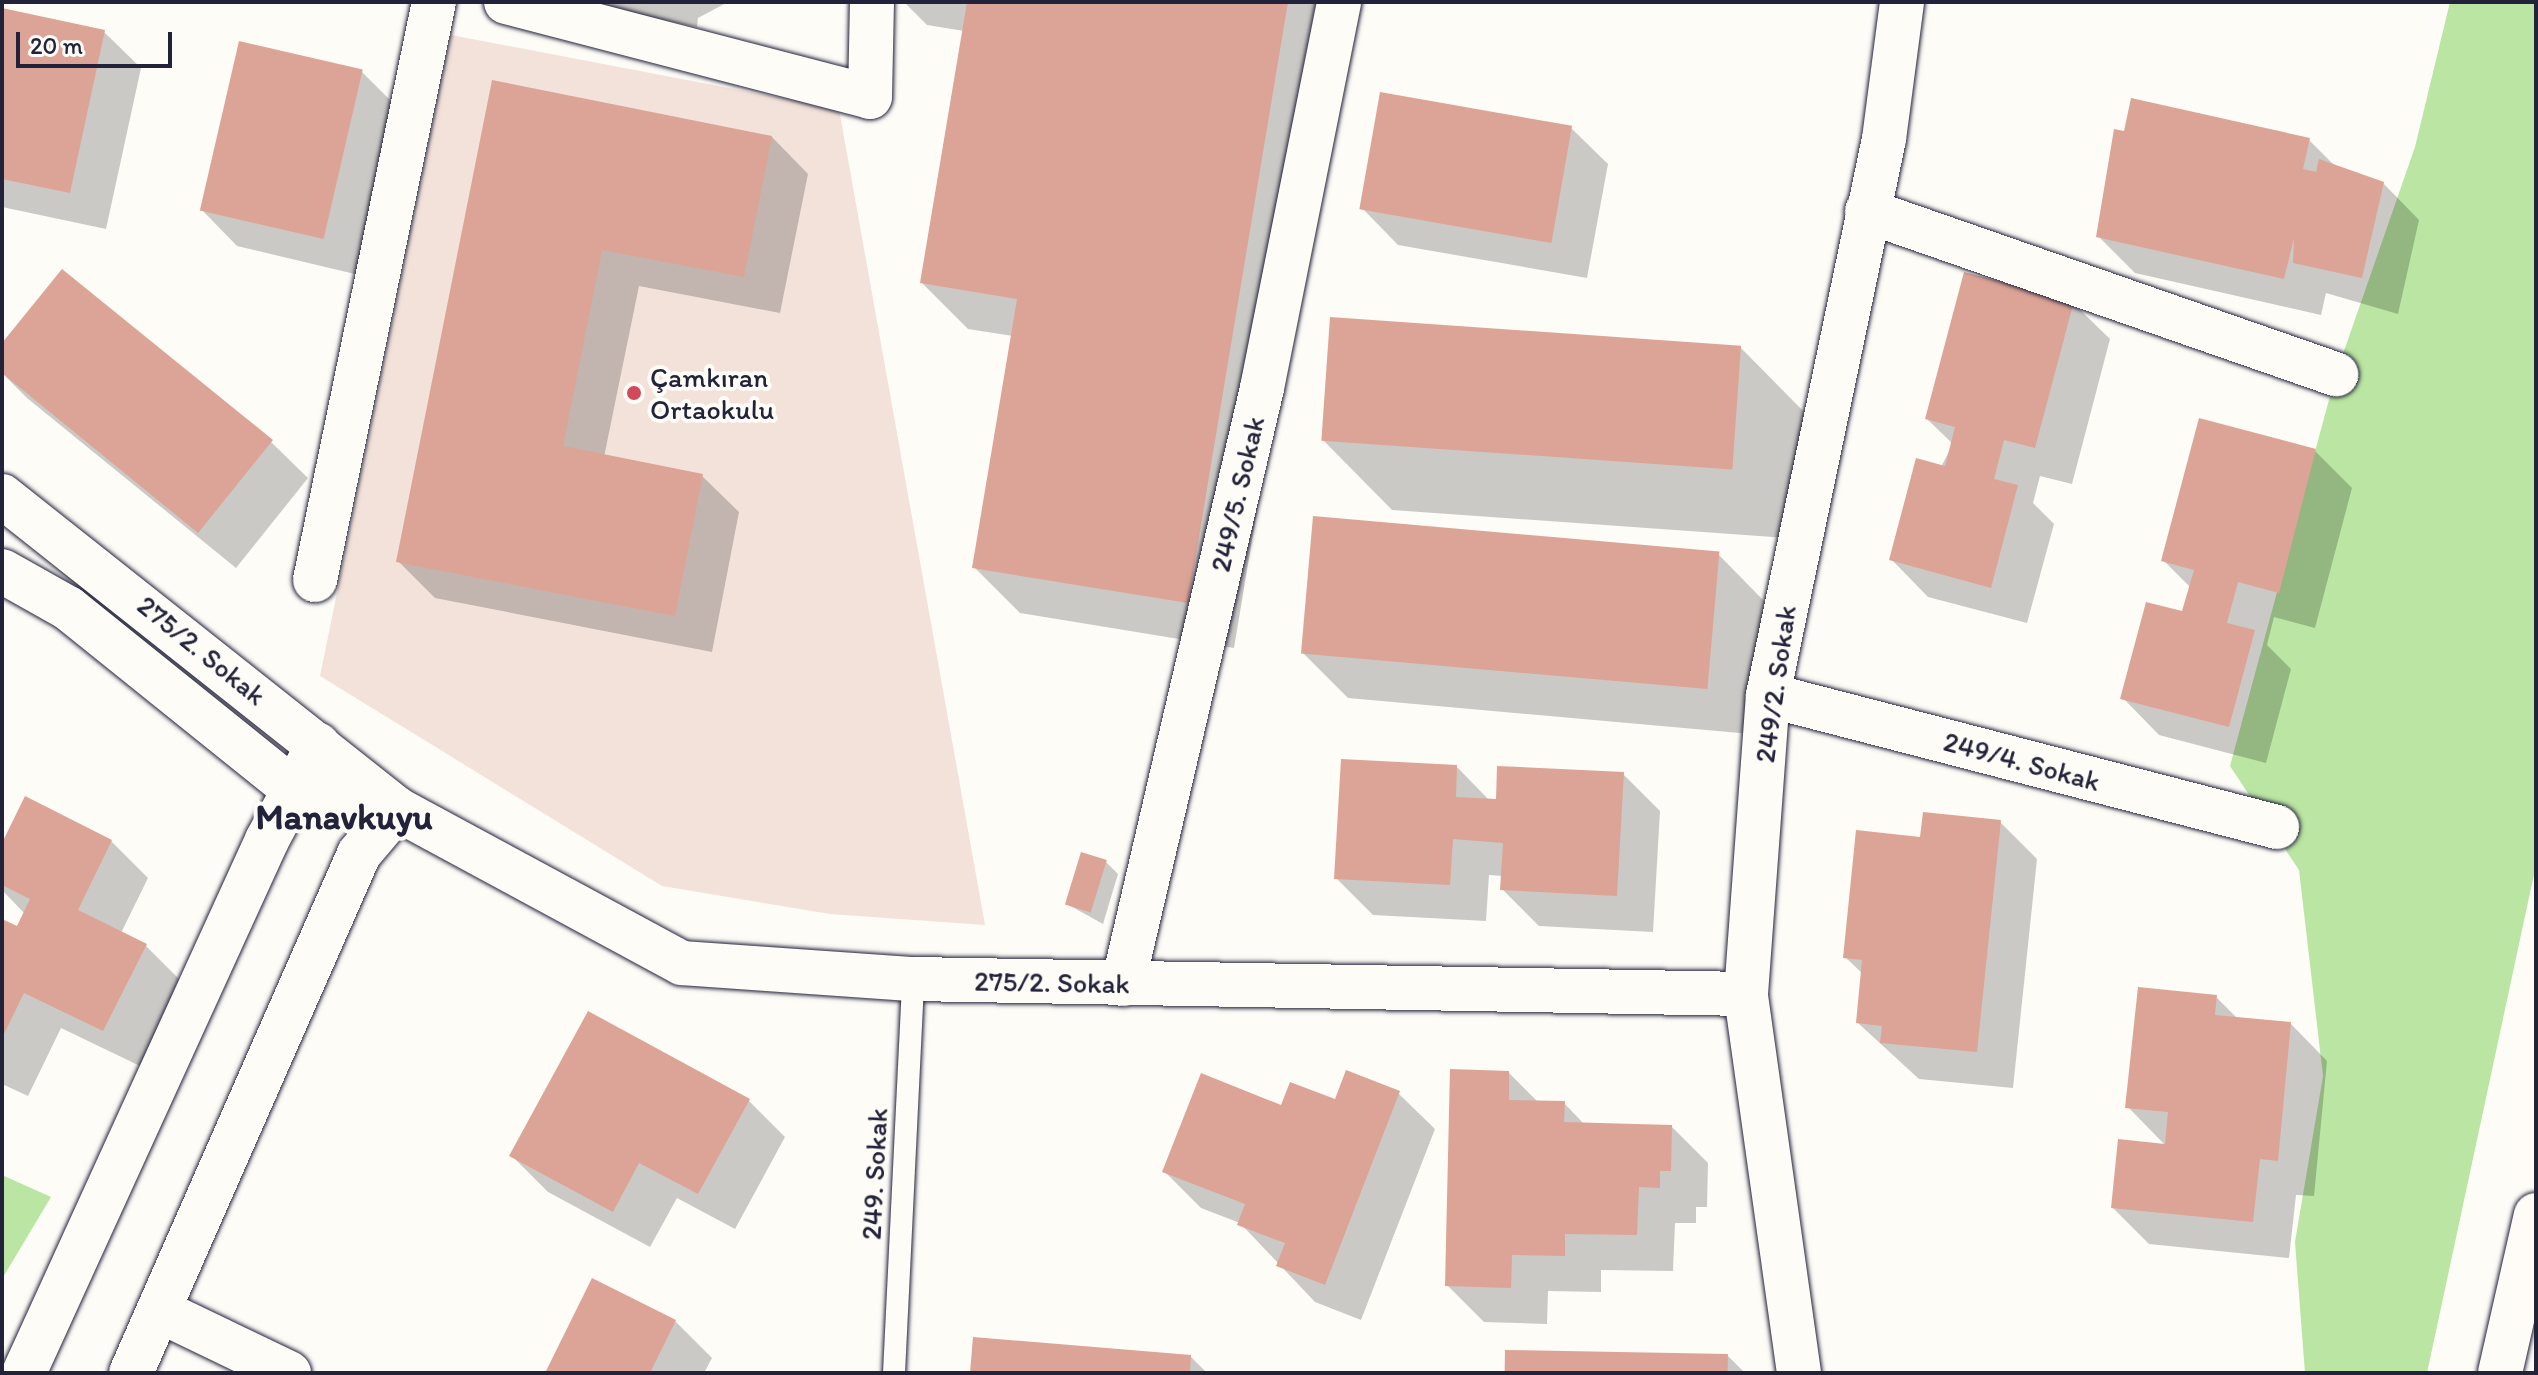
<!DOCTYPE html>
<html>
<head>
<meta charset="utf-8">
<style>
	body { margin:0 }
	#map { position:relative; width:2538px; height:1375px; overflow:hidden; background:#fdfcf7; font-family:Itim,sans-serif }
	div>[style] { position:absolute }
	.built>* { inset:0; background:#f3e2da }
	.green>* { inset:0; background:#bae5a2 }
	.shadow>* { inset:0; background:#0003 }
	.building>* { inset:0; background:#dca496; transform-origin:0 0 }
	.roads { filter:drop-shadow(0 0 2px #22223b) drop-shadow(0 0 2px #22223b) }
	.lane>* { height:22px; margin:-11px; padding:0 11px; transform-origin:11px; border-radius:11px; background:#fdfcf7 }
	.street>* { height:44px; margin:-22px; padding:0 22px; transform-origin:22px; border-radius:22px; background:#fdfcf7 }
	.secondary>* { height:44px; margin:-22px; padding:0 22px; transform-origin:22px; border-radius:22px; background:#fdfcf7 }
	.dots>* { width:22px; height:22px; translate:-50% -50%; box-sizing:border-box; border:4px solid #fdfcf7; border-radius:50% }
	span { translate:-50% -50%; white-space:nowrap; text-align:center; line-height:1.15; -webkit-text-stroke:8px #fdfcf7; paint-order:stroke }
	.poi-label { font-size:28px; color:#22223b }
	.left { translate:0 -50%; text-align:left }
	.street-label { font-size:28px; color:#22223b }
	.district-label { font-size:36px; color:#22223b; font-weight:700 }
	.frame { position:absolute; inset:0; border:4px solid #22223b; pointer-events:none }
	.scale { position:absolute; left:16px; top:32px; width:156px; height:36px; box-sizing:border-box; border:4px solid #22223b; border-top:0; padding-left:10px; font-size:24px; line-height:28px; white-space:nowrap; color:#22223b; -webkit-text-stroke:6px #fdfcf7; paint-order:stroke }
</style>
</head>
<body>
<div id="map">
	<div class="built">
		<div style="clip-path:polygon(451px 35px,839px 109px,985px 925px,830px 914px,662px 886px,320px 676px)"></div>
	</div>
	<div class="green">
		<div style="clip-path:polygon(2450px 2px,2536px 2px,2536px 865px,2427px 1373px,2305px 1373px,2295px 1242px,2323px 1076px,2299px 870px,2230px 766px,2336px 374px,2415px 147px)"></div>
		<div style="clip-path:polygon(2px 1175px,51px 1197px,2px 1279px)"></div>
	</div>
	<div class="shadow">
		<div style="clip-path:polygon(577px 2px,728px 2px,698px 18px,697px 27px)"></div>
		<div style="clip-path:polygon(904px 2px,1342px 2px,1234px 648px,1020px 613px,974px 567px,1013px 336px,968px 329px,922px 283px,964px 31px,927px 25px)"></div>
		<div style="clip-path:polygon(2px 11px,104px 32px,141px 68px,106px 229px,2px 207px)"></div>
		<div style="clip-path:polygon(362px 72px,399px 109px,359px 275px,237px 246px,201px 209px)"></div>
		<div style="clip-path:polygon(493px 83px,772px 137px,808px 174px,780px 313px,639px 286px,604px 457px,702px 476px,739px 512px,712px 652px,435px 598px,398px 561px)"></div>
		<div style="clip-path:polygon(1571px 128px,1608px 164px,1587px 278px,1398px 245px,1362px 208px)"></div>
		<div style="clip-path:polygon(2309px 140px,2336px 167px,2383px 183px,2419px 220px,2398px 314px,2326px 293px,2321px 315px,2135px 273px,2098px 236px)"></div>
		<div style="clip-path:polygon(2073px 303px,2110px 339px,2072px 484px,2040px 476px,2033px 503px,2054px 524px,2027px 623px,1928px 597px,1892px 560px,1953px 444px,1927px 419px)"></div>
		<div style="clip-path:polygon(2px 347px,271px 442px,308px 478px,236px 568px,27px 398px,2px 373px)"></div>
		<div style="clip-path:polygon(1740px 347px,1809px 417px,1801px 539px,1392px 510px,1323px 440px)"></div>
		<div style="clip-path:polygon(2315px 451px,2352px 488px,2315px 628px,2274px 617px,2267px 645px,2291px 669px,2266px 763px,2159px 735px,2123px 698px,2183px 614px,2191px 588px,2164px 561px)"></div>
		<div style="clip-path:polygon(1718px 554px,1764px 601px,1751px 734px,1348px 698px,1302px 652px)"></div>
		<div style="clip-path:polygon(1457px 767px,1490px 801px,1623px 774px,1660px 811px,1653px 932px,1539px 926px,1502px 889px,1503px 876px,1489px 875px,1486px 921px,1373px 915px,1336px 878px)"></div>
		<div style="clip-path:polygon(2000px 822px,2037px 859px,2013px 1088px,1919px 1079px,1858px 1023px,1863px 974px,1845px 957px,1922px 839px)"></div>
		<div style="clip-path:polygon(111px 841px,148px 878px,121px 933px,145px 945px,182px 982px,140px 1066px,61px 1028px,28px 1096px,2px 1084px,2px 921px,18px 929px,25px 914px,2px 890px,2px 848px)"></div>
		<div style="clip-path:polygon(1106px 862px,1118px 874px,1103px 924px,1067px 904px)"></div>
		<div style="clip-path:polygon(2216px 997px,2238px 1019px,2291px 1024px,2327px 1061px,2314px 1196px,2296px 1195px,2289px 1258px,2149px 1244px,2113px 1208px,2166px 1146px,2128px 1107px)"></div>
		<div style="clip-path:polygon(1509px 1073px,1539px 1103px,1564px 1103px,1585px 1125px,1671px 1126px,1708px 1163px,1707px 1207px,1696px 1207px,1696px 1223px,1675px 1223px,1673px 1271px,1601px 1270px,1601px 1292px,1548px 1291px,1547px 1324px,1484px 1322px,1447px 1285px)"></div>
		<div style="clip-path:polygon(1398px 1093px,1435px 1129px,1361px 1320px,1315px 1302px,1240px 1223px,1201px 1208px,1165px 1172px,1283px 1107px)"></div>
		<div style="clip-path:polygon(748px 1100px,785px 1137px,735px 1229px,677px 1198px,650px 1247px,548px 1192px,512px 1156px)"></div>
		<div style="clip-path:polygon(675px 1321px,712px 1358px,704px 1373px,547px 1373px)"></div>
		<div style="clip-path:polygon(1727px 1355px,1745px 1373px,1506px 1373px)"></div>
		<div style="clip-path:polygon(1190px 1356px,1207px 1373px,972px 1373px)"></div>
	</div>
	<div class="building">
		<div style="clip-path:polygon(967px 2px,1288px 2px,1188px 603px,972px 568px,1017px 299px,920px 283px)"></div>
		<div style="clip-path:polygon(2px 8px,105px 30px,70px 193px,2px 179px)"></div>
		<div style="left:239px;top:41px;width:127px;height:174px;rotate:13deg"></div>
		<div style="clip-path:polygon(492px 80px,772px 136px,744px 277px,602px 250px,563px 446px,703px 474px,675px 616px,396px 562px)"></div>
		<div style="left:1380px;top:92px;width:195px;height:119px;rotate:10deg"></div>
		<div style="clip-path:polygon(2131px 98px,2310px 138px,2303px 169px,2316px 172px,2319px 159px,2384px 182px,2362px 278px,2293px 263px,2294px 238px,2284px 279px,2096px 237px,2114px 129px,2124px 131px)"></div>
		<div style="clip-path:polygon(62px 269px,273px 440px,198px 533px,2px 373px,2px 343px)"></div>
		<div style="clip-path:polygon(1964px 272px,2074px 301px,2035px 448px,2004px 440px,1994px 479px,2018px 485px,1991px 588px,1889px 560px,1916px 458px,1945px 466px,1955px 427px,1925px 419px)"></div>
		<div style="left:1330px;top:317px;width:412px;height:124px;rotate:4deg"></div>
		<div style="clip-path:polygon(2199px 418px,2316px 449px,2279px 593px,2238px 582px,2227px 623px,2255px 630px,2229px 727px,2120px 699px,2146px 602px,2182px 611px,2194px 570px,2161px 561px)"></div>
		<div style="left:1313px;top:516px;width:408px;height:138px;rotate:5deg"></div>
		<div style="clip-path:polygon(1341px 759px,1457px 765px,1456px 797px,1496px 799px,1497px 766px,1624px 772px,1617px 896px,1500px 890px,1503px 843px,1453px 839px,1450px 885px,1334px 879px)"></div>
		<div style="clip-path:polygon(25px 796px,112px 840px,78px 910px,147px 944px,103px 1031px,24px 993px,2px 1038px,2px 919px,17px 926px,30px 899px,2px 885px,2px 843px)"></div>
		<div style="clip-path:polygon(1923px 812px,2001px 820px,1977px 1052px,1880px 1043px,1882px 1026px,1856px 1023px,1862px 960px,1843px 958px,1856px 830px,1920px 837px)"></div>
		<div style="left:1081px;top:852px;width:27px;height:55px;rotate:17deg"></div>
		<div style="clip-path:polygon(2138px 987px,2217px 995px,2215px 1015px,2291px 1022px,2278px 1161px,2260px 1159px,2253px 1222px,2111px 1208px,2118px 1139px,2165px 1144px,2168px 1112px,2125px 1108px)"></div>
		<div style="clip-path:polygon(588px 1011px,750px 1099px,698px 1194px,639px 1163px,613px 1212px,509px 1156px)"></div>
		<div style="clip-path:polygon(1450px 1069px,1509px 1071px,1509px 1100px,1565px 1101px,1564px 1122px,1672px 1125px,1671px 1171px,1660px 1171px,1660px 1188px,1639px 1187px,1637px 1235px,1565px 1234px,1565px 1256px,1512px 1255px,1511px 1288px,1445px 1286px)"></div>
		<div style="clip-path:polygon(1346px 1070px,1400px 1091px,1325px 1285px,1276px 1266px,1285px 1243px,1237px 1225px,1245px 1204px,1162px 1172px,1201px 1073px,1281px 1105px,1290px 1082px,1335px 1099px)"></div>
		<div style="clip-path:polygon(592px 1278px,676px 1320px,650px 1373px,545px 1373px)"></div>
		<div style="clip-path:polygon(973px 1337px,1191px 1355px,1190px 1373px,970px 1373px)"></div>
		<div style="left:1505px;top:1350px;width:223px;height:23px;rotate:1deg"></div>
	</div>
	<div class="roads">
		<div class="lane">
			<div style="left:894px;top:1373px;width:394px;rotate:-87.2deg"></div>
		</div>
		<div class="street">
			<div style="left:506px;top:2px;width:376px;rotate:14.6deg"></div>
			<div style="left:870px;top:97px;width:95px;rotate:-88.8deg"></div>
			<div style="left:1867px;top:211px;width:497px;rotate:19.2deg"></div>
			<div style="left:2px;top:496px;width:504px;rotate:38.39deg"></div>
			<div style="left:397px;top:809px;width:324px;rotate:28.4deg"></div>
			<div style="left:682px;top:963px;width:232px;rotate:4deg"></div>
			<div style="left:913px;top:979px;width:833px;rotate:1.03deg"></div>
			<div style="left:2px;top:571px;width:76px;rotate:29.3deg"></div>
			<div style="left:68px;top:608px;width:289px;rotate:38.8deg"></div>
			<div style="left:293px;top:789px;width:101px;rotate:10.9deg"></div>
			<div style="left:315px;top:580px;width:590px;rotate:-78.37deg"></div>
			<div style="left:1768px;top:695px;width:526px;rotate:14.54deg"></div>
			<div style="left:1123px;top:984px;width:612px;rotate:-76.87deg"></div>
			<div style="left:1262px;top:388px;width:394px;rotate:-78.7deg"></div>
			<div style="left:162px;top:1312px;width:141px;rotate:25.7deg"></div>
			<div style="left:24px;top:1373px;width:586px;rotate:-65.49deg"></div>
			<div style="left:267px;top:840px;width:108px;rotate:-61.8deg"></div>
			<div style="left:131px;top:1373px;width:567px;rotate:-66.28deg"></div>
			<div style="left:359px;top:854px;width:59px;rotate:-49.8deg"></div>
			<div style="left:1799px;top:1373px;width:383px;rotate:-98deg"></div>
			<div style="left:1746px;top:994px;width:300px;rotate:-85.8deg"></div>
			<div style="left:1768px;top:695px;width:568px;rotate:-78.22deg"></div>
			<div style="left:1884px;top:139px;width:138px;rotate:-82.5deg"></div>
		</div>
		<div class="secondary">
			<div style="left:2500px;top:1373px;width:162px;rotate:-77.2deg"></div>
		</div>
	</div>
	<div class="dots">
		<div style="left:634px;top:393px;background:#d1495b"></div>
	</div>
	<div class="poi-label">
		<span class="left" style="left:650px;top:393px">Çamkıran<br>Ortaokulu</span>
	</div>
	<div class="street-label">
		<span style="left:1237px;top:494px;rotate:-77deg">249/5. Sokak</span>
		<span style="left:202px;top:650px;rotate:39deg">275/2. Sokak</span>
		<span style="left:1775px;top:684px;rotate:-82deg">249/2. Sokak</span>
		<span style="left:2022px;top:761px;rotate:15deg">249/4. Sokak</span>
		<span style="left:1052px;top:982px;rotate:1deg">275/2. Sokak</span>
		<span style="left:874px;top:1174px;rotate:-87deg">249. Sokak</span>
	</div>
	<div class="district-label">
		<span style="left:344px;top:817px">Manavkuyu</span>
	</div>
	<div class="frame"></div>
	<div class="scale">20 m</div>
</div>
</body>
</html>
